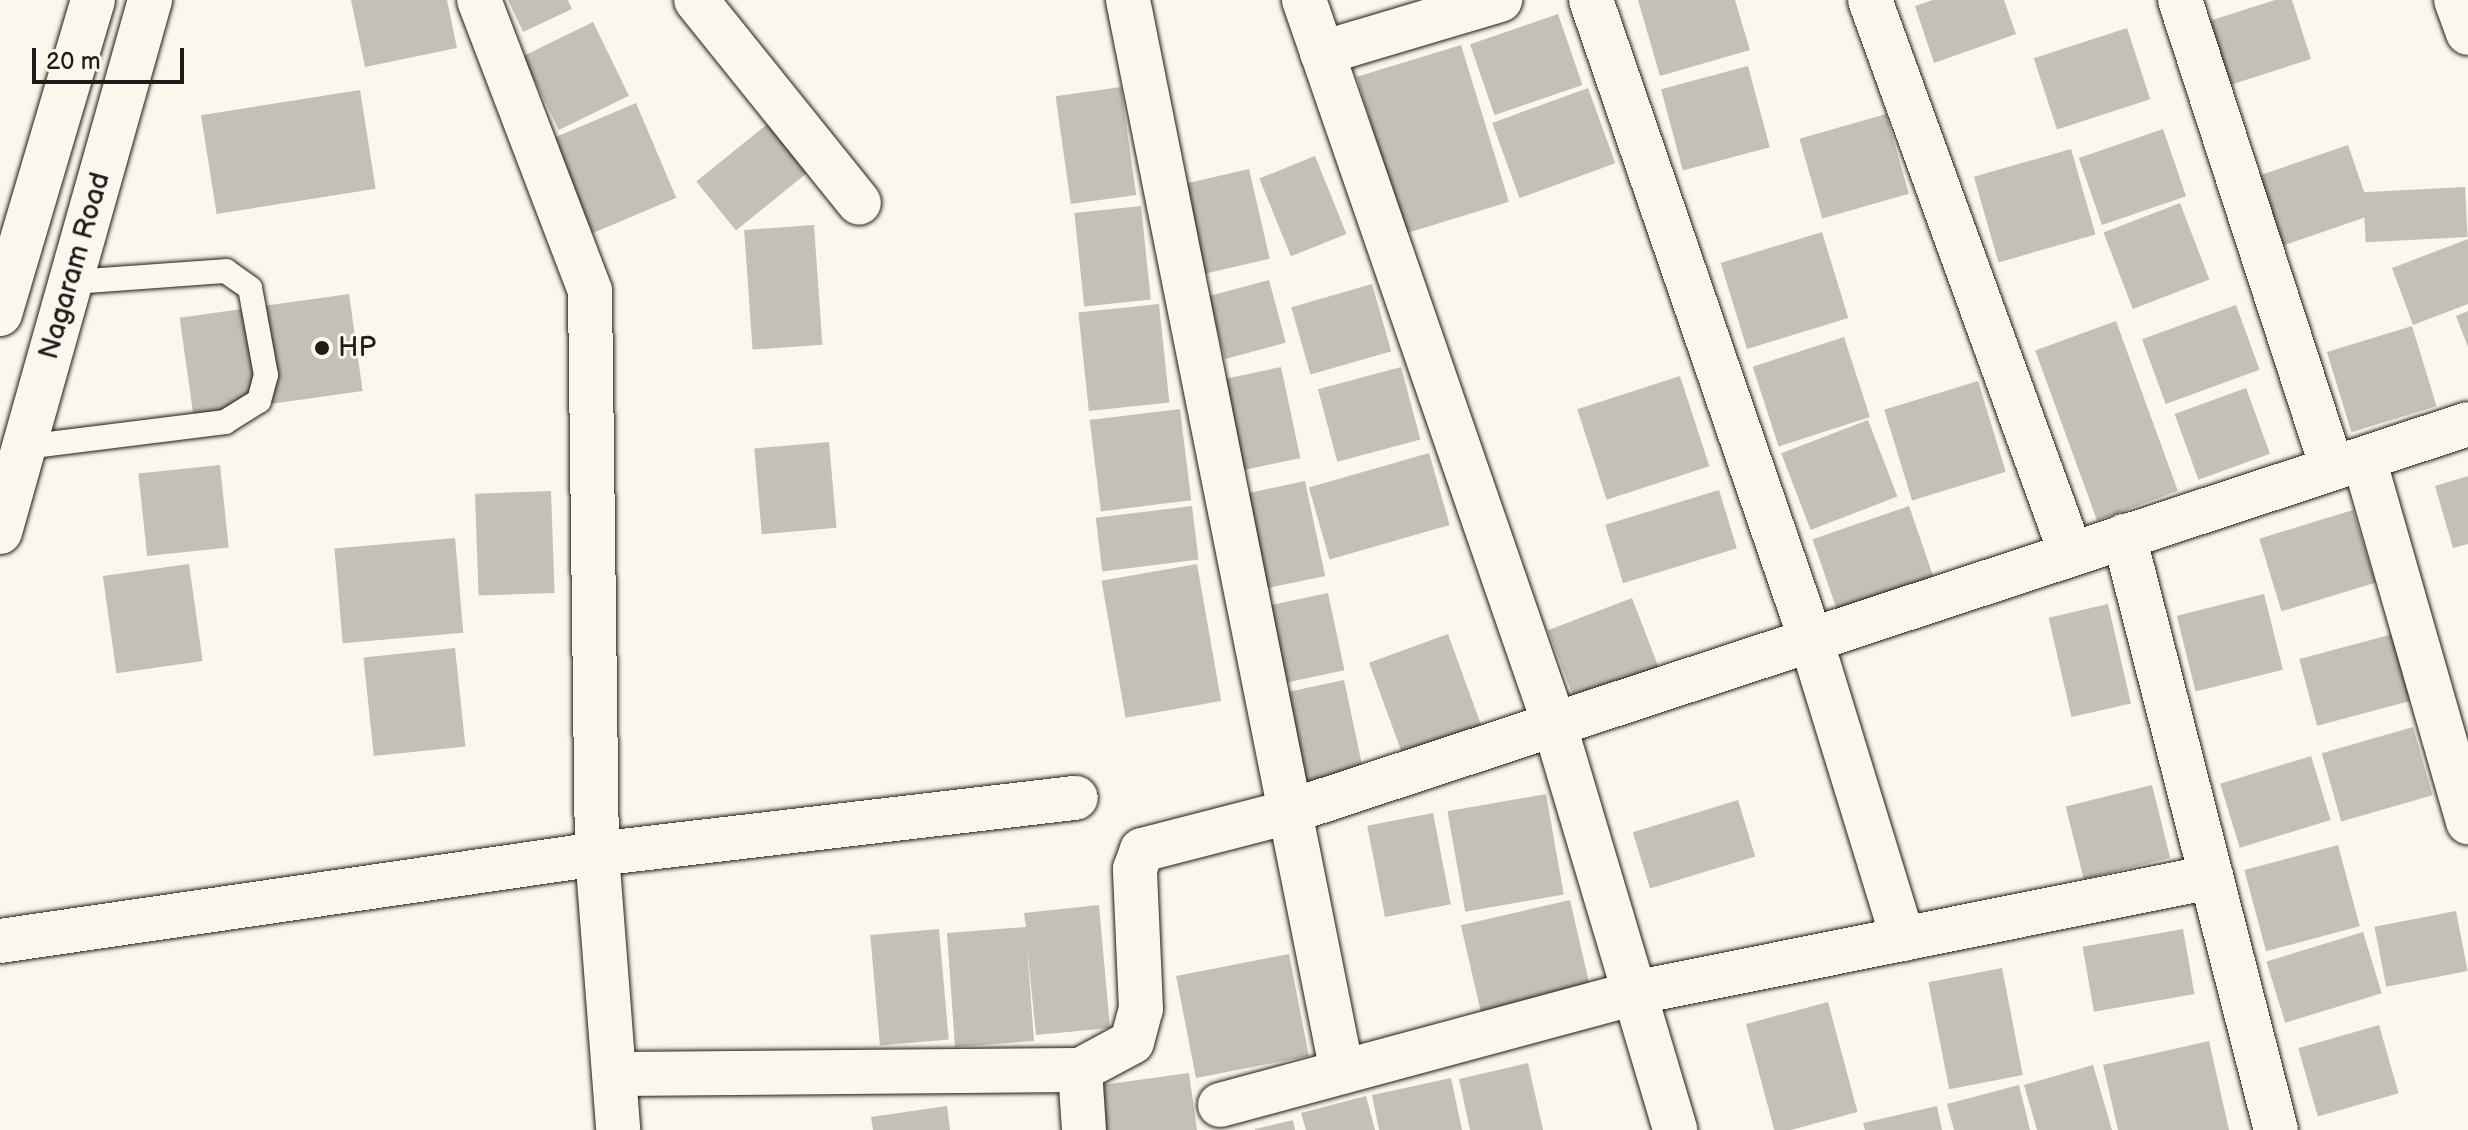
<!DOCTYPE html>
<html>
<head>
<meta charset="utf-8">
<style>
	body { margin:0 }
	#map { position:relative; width:2468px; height:1130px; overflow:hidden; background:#fbf7ec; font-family:"Balsamiq Sans",sans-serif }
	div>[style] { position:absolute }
	.building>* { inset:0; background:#c3c0b8; transform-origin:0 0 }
	.roads { filter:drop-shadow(0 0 2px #1c1c1c) drop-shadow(0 0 2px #1c1c1c) }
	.service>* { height:24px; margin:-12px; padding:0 12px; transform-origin:12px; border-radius:12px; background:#fbf7ec }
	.minor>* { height:44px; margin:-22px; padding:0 22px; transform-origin:22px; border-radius:22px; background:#fbf7ec }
	.primary>* { height:44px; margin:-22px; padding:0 22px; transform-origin:22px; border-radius:22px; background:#fbf7ec }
	.dots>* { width:22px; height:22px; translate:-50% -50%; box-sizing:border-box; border:4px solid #fbf7ec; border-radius:50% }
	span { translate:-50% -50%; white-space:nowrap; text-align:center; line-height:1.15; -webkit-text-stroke:6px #fbf7ec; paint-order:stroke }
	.street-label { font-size:28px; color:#1c1c1c }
	.poi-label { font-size:28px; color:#1c1c1c }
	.left { translate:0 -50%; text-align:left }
	.scale { position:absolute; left:32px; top:48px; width:152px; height:36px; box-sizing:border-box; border:4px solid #1c1c1c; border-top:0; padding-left:10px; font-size:24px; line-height:28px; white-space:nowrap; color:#1c1c1c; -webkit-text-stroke:6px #fbf7ec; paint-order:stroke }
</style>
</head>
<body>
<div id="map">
	<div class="building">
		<div style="clip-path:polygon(351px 0,447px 0,457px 48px,365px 67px)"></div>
		<div style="clip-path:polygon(508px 0,568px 0,572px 9px,523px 32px)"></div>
		<div style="clip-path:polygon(1638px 0,1735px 0,1750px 50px,1660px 76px)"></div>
		<div style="clip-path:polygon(1933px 0,2004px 0,2016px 34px,1934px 63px,1915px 6px)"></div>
		<div style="clip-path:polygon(2275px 0,2292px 0,2311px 59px,2227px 86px,2206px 22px)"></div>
		<div style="left:1558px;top:14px;width:75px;height:93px;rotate:71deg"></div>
		<div style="left:593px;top:22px;width:82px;height:78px;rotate:64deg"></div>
		<div style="left:2127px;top:28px;width:75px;height:98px;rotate:72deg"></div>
		<div style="left:1461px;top:45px;width:164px;height:109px;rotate:73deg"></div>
		<div style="left:1748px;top:66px;width:84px;height:90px;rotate:75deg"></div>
		<div style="left:1121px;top:87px;width:109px;height:66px;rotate:82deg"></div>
		<div style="left:1588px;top:88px;width:80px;height:102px;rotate:70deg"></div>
		<div style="left:360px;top:90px;width:100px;height:161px;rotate:81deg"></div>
		<div style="left:636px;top:103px;width:103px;height:91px;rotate:67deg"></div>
		<div style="left:781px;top:113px;width:63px;height:109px;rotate:51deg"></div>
		<div style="left:1886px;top:114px;width:83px;height:90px;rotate:74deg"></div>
		<div style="left:2163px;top:129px;width:71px;height:89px;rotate:71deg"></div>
		<div style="left:2348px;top:145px;width:74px;height:103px;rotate:71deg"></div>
		<div style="left:2071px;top:149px;width:89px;height:101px;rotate:74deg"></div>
		<div style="left:1315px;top:156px;width:84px;height:60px;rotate:68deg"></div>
		<div style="left:1249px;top:169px;width:92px;height:68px;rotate:77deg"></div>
		<div style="left:2465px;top:187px;width:50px;height:102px;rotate:87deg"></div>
		<div style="left:2180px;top:203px;width:82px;height:82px;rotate:69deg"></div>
		<div style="left:1141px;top:206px;width:94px;height:67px;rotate:84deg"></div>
		<div style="left:814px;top:225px;width:120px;height:70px;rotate:86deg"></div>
		<div style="left:1822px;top:232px;width:90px;height:106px;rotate:73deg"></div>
		<div style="clip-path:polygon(2468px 239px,2468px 304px,2413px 325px,2392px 268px)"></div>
		<div style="left:1269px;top:280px;width:65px;height:63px;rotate:75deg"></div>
		<div style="left:1372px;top:284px;width:70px;height:84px;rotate:74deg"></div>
		<div style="left:349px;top:294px;width:98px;height:171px;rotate:82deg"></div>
		<div style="left:1159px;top:304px;width:99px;height:81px;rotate:84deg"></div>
		<div style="left:2236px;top:305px;width:69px;height:100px;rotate:70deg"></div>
		<div style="clip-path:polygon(2468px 311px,2468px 347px,2456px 316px)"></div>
		<div style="left:2116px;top:321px;width:181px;height:86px;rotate:70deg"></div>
		<div style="left:2412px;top:326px;width:84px;height:89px;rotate:73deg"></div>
		<div style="left:1844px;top:337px;width:84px;height:96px;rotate:72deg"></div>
		<div style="left:1281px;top:367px;width:93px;height:66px;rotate:78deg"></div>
		<div style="left:1401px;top:367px;width:75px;height:86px;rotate:75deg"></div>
		<div style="left:1680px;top:376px;width:95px;height:108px;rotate:72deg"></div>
		<div style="left:1978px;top:381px;width:95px;height:98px;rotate:73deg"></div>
		<div style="left:2246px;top:388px;width:70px;height:76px;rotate:70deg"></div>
		<div style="left:1180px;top:409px;width:92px;height:91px;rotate:83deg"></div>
		<div style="left:1868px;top:420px;width:82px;height:93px;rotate:69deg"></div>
		<div style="left:829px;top:442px;width:86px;height:75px;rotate:85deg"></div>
		<div style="left:1429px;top:453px;width:75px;height:125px;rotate:74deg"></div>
		<div style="left:220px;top:465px;width:83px;height:82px;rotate:84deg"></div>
		<div style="clip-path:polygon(2468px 476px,2468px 544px,2453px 548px,2435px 486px)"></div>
		<div style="left:1305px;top:481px;width:97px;height:67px;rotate:78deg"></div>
		<div style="left:1719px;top:490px;width:61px;height:119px;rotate:73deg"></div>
		<div style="left:551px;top:491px;width:102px;height:76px;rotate:88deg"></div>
		<div style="left:1192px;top:506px;width:54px;height:97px;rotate:83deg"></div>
		<div style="left:1909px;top:506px;width:76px;height:102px;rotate:71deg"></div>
		<div style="left:2353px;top:510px;width:76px;height:98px;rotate:73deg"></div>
		<div style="left:455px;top:538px;width:95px;height:121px;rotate:85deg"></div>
		<div style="left:189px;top:564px;width:98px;height:87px;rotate:82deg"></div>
		<div style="left:1197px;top:564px;width:139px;height:97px;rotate:80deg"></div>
		<div style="left:1328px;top:593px;width:79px;height:72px;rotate:78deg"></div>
		<div style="left:2264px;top:594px;width:78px;height:90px;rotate:76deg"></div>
		<div style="left:1632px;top:598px;width:76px;height:90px;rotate:69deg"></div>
		<div style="left:2108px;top:604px;width:102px;height:61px;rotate:77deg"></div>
		<div style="left:1448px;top:634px;width:99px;height:84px;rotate:70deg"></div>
		<div style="left:2393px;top:634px;width:69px;height:97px;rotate:75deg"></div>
		<div style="left:455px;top:648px;width:99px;height:92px;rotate:84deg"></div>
		<div style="left:1344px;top:680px;width:99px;height:73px;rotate:78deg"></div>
		<div style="left:2413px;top:727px;width:71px;height:95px;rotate:74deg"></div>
		<div style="left:2311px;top:756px;width:67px;height:95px;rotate:73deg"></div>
		<div style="left:2152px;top:785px;width:75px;height:89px;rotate:76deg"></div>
		<div style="left:1546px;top:794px;width:102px;height:100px;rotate:80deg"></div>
		<div style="left:1738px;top:800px;width:59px;height:110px;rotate:73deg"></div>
		<div style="left:1433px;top:813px;width:93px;height:67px;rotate:79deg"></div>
		<div style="left:2338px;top:845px;width:84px;height:97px;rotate:75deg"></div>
		<div style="left:1570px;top:900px;width:97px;height:112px;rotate:77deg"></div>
		<div style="clip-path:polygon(1099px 905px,1110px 1028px,1036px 1035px,1027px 947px,1034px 1041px,955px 1047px,947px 933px,1026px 927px,1024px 913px)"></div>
		<div style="left:2456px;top:911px;width:61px;height:83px;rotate:79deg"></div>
		<div style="left:939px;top:929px;width:111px;height:69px;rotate:85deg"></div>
		<div style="left:2183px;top:929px;width:66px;height:102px;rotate:80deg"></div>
		<div style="left:2363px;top:932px;width:64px;height:101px;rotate:73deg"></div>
		<div style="left:1289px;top:954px;width:104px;height:115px;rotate:79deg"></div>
		<div style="left:2002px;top:968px;width:109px;height:75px;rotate:79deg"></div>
		<div style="left:1828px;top:1002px;width:114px;height:85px;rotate:75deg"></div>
		<div style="left:2379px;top:1025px;width:71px;height:84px;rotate:74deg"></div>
		<div style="clip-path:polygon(2209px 1041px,2229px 1130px,2118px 1130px,2103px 1065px)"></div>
		<div style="clip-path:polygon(1528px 1063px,1543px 1130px,1470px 1130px,1459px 1079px)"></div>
		<div style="clip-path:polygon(2093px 1065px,2112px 1130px,2037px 1130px,2024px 1085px)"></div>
		<div style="clip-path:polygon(1189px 1073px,1197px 1130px,1101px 1130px,1094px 1086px)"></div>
		<div style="clip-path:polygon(1451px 1078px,1462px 1130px,1379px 1130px,1372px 1095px)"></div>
		<div style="clip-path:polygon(2019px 1085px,2030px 1130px,1954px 1130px,1947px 1104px)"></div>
		<div style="clip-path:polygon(1366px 1096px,1375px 1130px,1306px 1130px,1301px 1113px)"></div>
		<div style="clip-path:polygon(947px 1106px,950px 1130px,873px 1130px,871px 1117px)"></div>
		<div style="clip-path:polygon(1937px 1106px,1942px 1130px,1865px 1130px,1863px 1123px)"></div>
		<div style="clip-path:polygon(1293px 1120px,1295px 1130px,1255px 1130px,1255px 1129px)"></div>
	</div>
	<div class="roads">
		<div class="service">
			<div style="left:25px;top:447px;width:202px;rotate:-7.1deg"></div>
			<div style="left:225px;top:422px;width:40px;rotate:-32deg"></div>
			<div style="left:259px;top:401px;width:27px;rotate:-75deg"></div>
			<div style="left:266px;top:375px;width:88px;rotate:-100.4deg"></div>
			<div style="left:250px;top:288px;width:29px;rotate:-145deg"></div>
			<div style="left:226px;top:271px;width:155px;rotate:175.9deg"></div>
		</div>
		<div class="minor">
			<div style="left:479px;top:0;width:311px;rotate:69.1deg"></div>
			<div style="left:590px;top:291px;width:563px;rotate:89.29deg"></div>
			<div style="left:597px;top:854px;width:277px;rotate:85.6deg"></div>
			<div style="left:696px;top:0;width:260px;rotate:51.2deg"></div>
			<div style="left:1128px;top:0;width:1093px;rotate:78.71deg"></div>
			<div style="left:1304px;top:0;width:765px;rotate:70.93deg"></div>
			<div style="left:1554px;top:723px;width:425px;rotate:73.4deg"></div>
			<div style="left:1591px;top:0;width:677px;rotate:71.03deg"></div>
			<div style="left:1811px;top:640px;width:313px;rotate:72.9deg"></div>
			<div style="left:1870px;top:0;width:589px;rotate:70.06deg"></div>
			<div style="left:2180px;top:0;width:492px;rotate:72deg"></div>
			<div style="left:2456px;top:0;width:35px;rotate:70deg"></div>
			<div style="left:1322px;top:53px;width:186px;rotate:-16.6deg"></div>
			<div style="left:2364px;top:459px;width:378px;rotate:74deg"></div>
			<div style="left:2124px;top:536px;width:613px;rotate:75.65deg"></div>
			<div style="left:0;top:941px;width:603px;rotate:-8.29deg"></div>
			<div style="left:597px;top:854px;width:482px;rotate:-6.7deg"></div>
			<div style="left:1080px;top:1070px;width:60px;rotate:86.2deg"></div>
			<div style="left:616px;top:1074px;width:464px;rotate:-0.5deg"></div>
			<div style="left:1080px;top:1070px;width:59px;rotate:-28.3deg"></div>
			<div style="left:1132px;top:1042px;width:34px;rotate:-75deg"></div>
			<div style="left:1141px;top:1009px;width:140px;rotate:-92.5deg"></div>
			<div style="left:1135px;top:869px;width:20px;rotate:-70deg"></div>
			<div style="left:1142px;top:850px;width:148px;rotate:-14.5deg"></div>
			<div style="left:1285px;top:813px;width:1245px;rotate:-18.2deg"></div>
			<div style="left:1220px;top:1105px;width:429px;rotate:-15.1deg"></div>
			<div style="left:1634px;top:993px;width:589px;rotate:-11.37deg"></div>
		</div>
		<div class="primary">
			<div style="left:0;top:314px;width:327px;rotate:-73.5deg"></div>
			<div style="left:0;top:532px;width:553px;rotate:-74.25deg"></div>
		</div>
	</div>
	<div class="dots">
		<div style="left:322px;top:348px;background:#1c1c1c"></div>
	</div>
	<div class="street-label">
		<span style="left:75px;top:266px;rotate:-74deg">Nagaram Road</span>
	</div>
	<div class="poi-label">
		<span class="left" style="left:338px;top:348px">HP</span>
	</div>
	<div class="scale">20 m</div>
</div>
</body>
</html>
